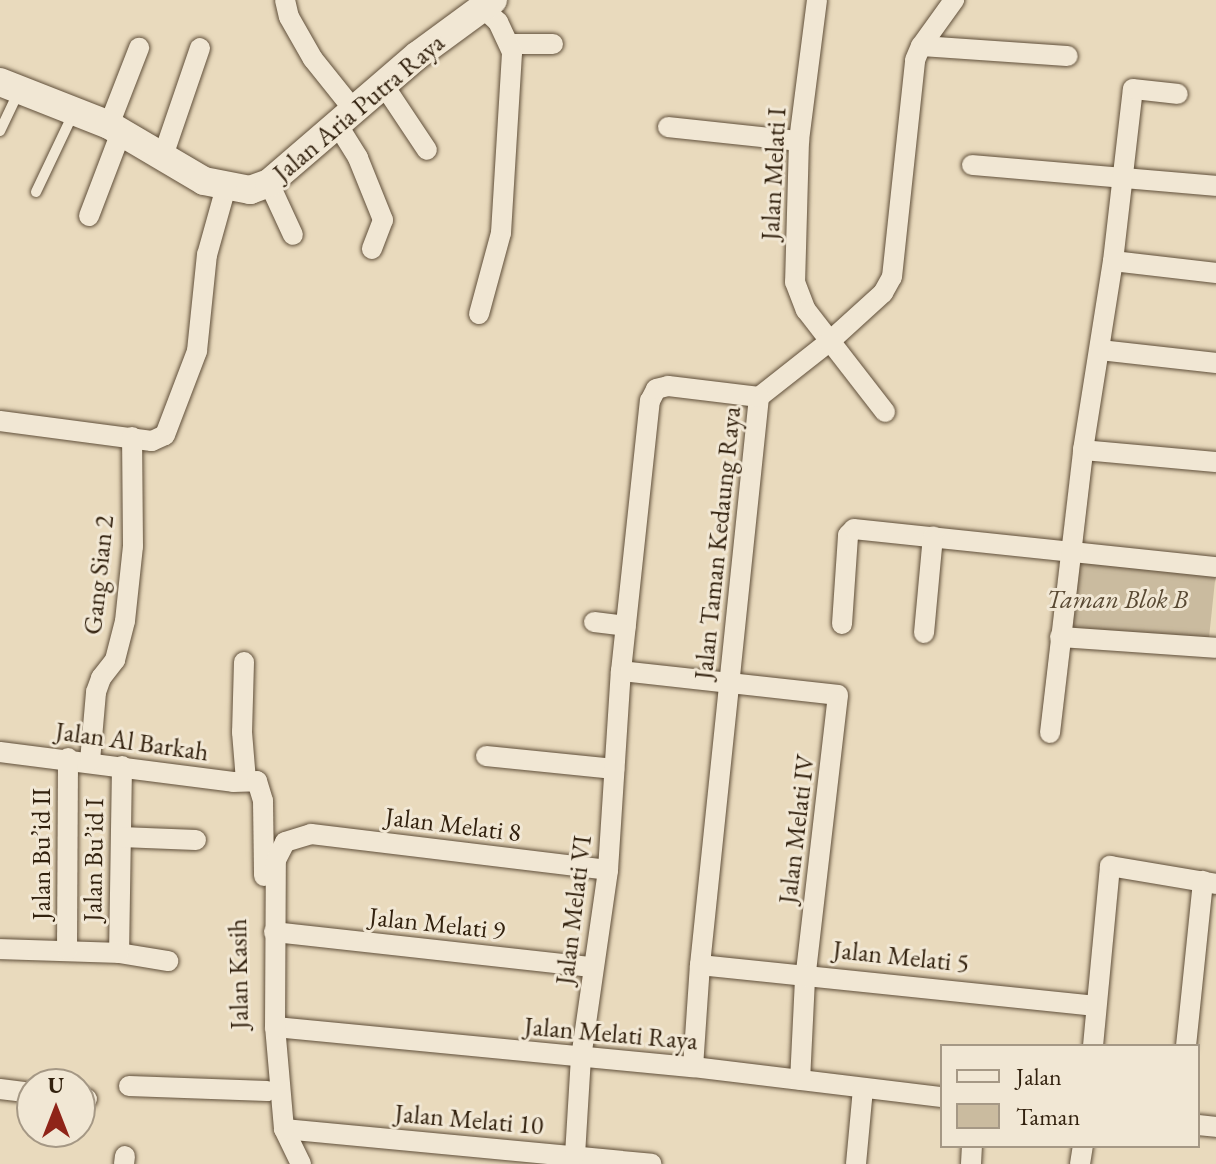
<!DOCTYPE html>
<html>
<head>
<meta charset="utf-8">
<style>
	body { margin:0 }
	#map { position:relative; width:1216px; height:1164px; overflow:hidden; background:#e9dabd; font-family:"EB Garamond",serif }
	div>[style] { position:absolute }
	.green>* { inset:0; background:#cabb9f; transform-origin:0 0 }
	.roads { filter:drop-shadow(0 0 2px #604f3a) drop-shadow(0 0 2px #604f3a) }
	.service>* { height:10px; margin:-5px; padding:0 5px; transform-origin:5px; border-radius:5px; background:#f1e7d4 }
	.minor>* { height:20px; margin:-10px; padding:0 10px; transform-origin:10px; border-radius:10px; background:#f1e7d4 }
	.secondary>* { height:28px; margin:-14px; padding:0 14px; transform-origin:14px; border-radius:14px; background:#f1e7d4 }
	span { translate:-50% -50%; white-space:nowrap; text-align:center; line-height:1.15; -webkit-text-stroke:6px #f1e7d4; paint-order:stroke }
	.street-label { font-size:26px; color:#32210e }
	.park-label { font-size:26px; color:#584832; font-style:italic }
	.legend { position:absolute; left:940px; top:1044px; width:260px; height:104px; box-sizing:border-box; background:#f1e7d4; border:2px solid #a59885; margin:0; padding:10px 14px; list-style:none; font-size:24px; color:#32210e }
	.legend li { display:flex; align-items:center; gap:16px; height:40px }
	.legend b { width:40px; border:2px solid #a59885 }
	.north { position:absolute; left:16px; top:1068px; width:80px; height:80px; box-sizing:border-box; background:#f1e7d4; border:2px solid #a59885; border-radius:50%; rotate:0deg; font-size:22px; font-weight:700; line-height:32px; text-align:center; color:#32210e }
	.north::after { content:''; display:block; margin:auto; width:28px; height:36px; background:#8f2418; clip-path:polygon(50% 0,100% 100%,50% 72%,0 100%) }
</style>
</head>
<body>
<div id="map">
	<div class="green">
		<div style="left:1071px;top:554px;width:146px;height:84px;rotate:6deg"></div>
	</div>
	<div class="roads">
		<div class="service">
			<div style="left:0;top:131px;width:44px;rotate:-64.6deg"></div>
			<div style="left:36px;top:192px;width:89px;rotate:-64.6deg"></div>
		</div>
		<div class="minor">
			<div style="left:285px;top:0;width:17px;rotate:77deg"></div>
			<div style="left:289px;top:17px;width:48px;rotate:60.3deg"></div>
			<div style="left:313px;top:59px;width:64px;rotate:51.3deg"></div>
			<div style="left:817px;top:0;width:142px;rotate:97.3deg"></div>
			<div style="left:799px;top:141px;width:141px;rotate:91.6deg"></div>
			<div style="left:795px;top:282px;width:30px;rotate:69deg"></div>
			<div style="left:806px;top:310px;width:129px;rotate:52.2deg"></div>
			<div style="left:511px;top:44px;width:42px"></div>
			<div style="left:921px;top:46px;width:147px;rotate:3.9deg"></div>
			<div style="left:383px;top:84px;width:79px;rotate:56.3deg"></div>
			<div style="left:337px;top:124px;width:40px;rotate:58deg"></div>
			<div style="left:358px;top:158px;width:67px;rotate:68deg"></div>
			<div style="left:383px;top:220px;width:31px;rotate:111deg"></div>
			<div style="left:109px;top:125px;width:83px;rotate:-68.7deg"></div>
			<div style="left:668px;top:127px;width:132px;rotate:6.1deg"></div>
			<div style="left:163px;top:156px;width:114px;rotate:-71.1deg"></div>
			<div style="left:972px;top:165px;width:245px;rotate:4.9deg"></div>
			<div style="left:269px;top:183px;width:57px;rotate:65.2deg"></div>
			<div style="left:89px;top:216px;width:90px;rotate:-69.1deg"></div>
			<div style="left:1113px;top:261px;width:104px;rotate:6.6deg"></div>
			<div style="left:479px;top:314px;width:84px;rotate:-74.8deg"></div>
			<div style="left:501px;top:233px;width:181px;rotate:-86.5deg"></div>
			<div style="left:512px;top:52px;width:33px;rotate:-115deg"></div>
			<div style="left:498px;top:22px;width:19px;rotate:-137deg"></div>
			<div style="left:1100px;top:350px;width:117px;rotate:6.4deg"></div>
			<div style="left:0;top:421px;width:153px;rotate:7.5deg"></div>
			<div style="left:152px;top:441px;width:14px;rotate:-25deg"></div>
			<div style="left:165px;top:435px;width:90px;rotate:-69.1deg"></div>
			<div style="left:197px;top:351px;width:97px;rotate:-84.1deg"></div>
			<div style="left:207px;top:255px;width:71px;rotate:-74.4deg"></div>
			<div style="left:1083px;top:450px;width:134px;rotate:5.2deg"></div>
			<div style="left:594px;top:622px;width:32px;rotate:7deg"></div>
			<div style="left:842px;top:624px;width:89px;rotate:-86.1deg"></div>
			<div style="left:848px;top:535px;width:8px;rotate:-45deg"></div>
			<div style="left:854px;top:529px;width:364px;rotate:6deg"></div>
			<div style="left:924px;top:633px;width:97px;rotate:-84.7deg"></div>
			<div style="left:1060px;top:637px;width:156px;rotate:4deg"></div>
			<div style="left:244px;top:662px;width:70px;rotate:91.6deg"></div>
			<div style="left:242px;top:732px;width:49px;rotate:85.3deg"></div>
			<div style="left:621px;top:671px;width:218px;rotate:6.3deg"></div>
			<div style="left:838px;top:695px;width:286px;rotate:96.6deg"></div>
			<div style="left:805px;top:979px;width:101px;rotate:92.8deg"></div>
			<div style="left:1050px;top:733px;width:285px;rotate:-83.3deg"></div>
			<div style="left:1083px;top:450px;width:191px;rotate:-81deg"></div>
			<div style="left:1113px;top:261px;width:173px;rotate:-83.4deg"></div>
			<div style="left:1133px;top:89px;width:45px;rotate:6.3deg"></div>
			<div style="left:0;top:752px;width:235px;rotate:7.3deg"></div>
			<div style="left:233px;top:782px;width:24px;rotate:-2deg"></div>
			<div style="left:257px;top:781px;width:21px;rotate:73deg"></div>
			<div style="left:263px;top:801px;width:75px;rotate:89.2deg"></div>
			<div style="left:486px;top:756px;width:129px;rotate:5.8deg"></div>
			<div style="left:90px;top:761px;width:69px;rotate:-85deg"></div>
			<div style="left:96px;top:692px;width:15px;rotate:-70deg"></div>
			<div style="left:101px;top:678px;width:23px;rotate:-52deg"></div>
			<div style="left:115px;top:660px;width:40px;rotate:-75.6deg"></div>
			<div style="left:125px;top:621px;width:75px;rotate:-83.9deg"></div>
			<div style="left:133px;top:546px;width:109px;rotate:-90.5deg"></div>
			<div style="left:122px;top:766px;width:187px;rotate:90.9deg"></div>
			<div style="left:119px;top:953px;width:50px;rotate:9.3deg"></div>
			<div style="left:121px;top:837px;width:75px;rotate:2.3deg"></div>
			<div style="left:274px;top:932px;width:321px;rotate:6.3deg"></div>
			<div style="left:0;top:949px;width:119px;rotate:1.9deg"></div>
			<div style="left:67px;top:950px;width:192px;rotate:-89.7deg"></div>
			<div style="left:700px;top:965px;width:398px;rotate:5.9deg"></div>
			<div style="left:275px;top:1027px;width:420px;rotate:5.5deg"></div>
			<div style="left:693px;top:1067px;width:251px;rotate:6.9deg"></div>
			<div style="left:1093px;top:1046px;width:181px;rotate:-84.6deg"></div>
			<div style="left:1110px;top:866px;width:108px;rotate:9.6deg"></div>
			<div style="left:1186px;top:1046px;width:166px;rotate:-84.1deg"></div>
			<div style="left:693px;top:1067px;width:102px;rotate:-86.1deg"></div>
			<div style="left:700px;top:965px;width:571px;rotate:-84.07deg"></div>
			<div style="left:759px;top:397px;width:89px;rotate:-38.2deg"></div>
			<div style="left:829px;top:342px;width:73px;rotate:-42.2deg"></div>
			<div style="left:883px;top:293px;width:18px;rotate:-61deg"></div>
			<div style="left:892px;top:277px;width:218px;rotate:-83.9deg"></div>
			<div style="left:915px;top:60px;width:15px;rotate:-67deg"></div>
			<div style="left:921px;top:46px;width:57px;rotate:-54.3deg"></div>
			<div style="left:129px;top:1086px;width:138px;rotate:2.1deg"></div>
			<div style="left:0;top:1089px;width:32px;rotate:7deg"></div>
			<div style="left:80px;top:1098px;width:7px;rotate:8deg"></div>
			<div style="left:1198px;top:1125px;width:18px;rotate:6deg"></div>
			<div style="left:284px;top:1129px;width:369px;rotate:5.4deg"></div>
			<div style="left:575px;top:1155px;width:97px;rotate:-86.5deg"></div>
			<div style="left:581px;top:1058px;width:190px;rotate:-81.8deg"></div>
			<div style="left:608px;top:870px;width:199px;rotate:-86.3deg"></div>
			<div style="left:621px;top:671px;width:272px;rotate:-83.9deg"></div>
			<div style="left:650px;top:401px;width:13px;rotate:-63deg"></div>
			<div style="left:656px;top:389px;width:12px;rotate:-14deg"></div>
			<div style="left:668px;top:386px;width:92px;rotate:6.9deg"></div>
			<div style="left:124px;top:1164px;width:8px;rotate:-83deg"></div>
			<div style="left:301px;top:1164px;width:39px;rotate:-116deg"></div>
			<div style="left:284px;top:1129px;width:102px;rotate:-95deg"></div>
			<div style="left:275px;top:1027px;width:167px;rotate:-89.7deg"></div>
			<div style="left:276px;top:860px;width:20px;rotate:-63deg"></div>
			<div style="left:285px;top:842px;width:27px;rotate:-17deg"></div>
			<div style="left:311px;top:834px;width:299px;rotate:6.9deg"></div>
			<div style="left:856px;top:1164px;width:76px;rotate:-84.7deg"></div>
			<div style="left:971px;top:1164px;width:18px;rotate:-87deg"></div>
			<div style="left:1080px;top:1164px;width:18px;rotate:-81deg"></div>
		</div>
		<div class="secondary">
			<div style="left:0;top:82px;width:117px;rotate:21.5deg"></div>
			<div style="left:109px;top:125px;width:110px;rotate:30.5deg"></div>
			<div style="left:204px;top:181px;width:47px;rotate:11.1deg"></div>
			<div style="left:250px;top:190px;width:20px;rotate:-20deg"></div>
			<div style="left:269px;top:183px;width:196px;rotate:-40.7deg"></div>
			<div style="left:418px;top:55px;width:93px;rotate:-36.3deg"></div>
		</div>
	</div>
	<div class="street-label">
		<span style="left:359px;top:108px;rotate:-40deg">Jalan Aria Putra Raya</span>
		<span style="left:774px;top:174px;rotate:-87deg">Jalan Melati I</span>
		<span style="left:718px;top:543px;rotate:-84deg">Jalan Taman Kedaung Raya</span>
		<span style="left:99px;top:575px;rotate:-84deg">Gang Sian 2</span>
		<span style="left:132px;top:742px;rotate:8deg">Jalan Al Barkah</span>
		<span style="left:453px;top:825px;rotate:7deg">Jalan Melati 8</span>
		<span style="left:797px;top:829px;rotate:-83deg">Jalan Melati IV</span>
		<span style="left:42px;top:854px;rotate:-90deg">Jalan Bu’id II</span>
		<span style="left:94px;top:860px;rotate:-89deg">Jalan Bu’id I</span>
		<span style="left:574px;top:910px;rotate:-83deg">Jalan Melati VI</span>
		<span style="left:437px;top:924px;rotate:6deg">Jalan Melati 9</span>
		<span style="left:901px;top:957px;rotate:6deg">Jalan Melati 5</span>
		<span style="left:239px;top:974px;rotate:-91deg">Jalan Kasih</span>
		<span style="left:611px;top:1034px;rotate:5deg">Jalan Melati Raya</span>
		<span style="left:469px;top:1120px;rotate:5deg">Jalan Melati 10</span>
	</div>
	<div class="park-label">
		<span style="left:1117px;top:600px">Taman Blok B</span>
	</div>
	<ul class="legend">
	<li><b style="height:10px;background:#f1e7d4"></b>Jalan</li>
	<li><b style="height:22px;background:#cabb9f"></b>Taman</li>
	</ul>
	<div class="north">U</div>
</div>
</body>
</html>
